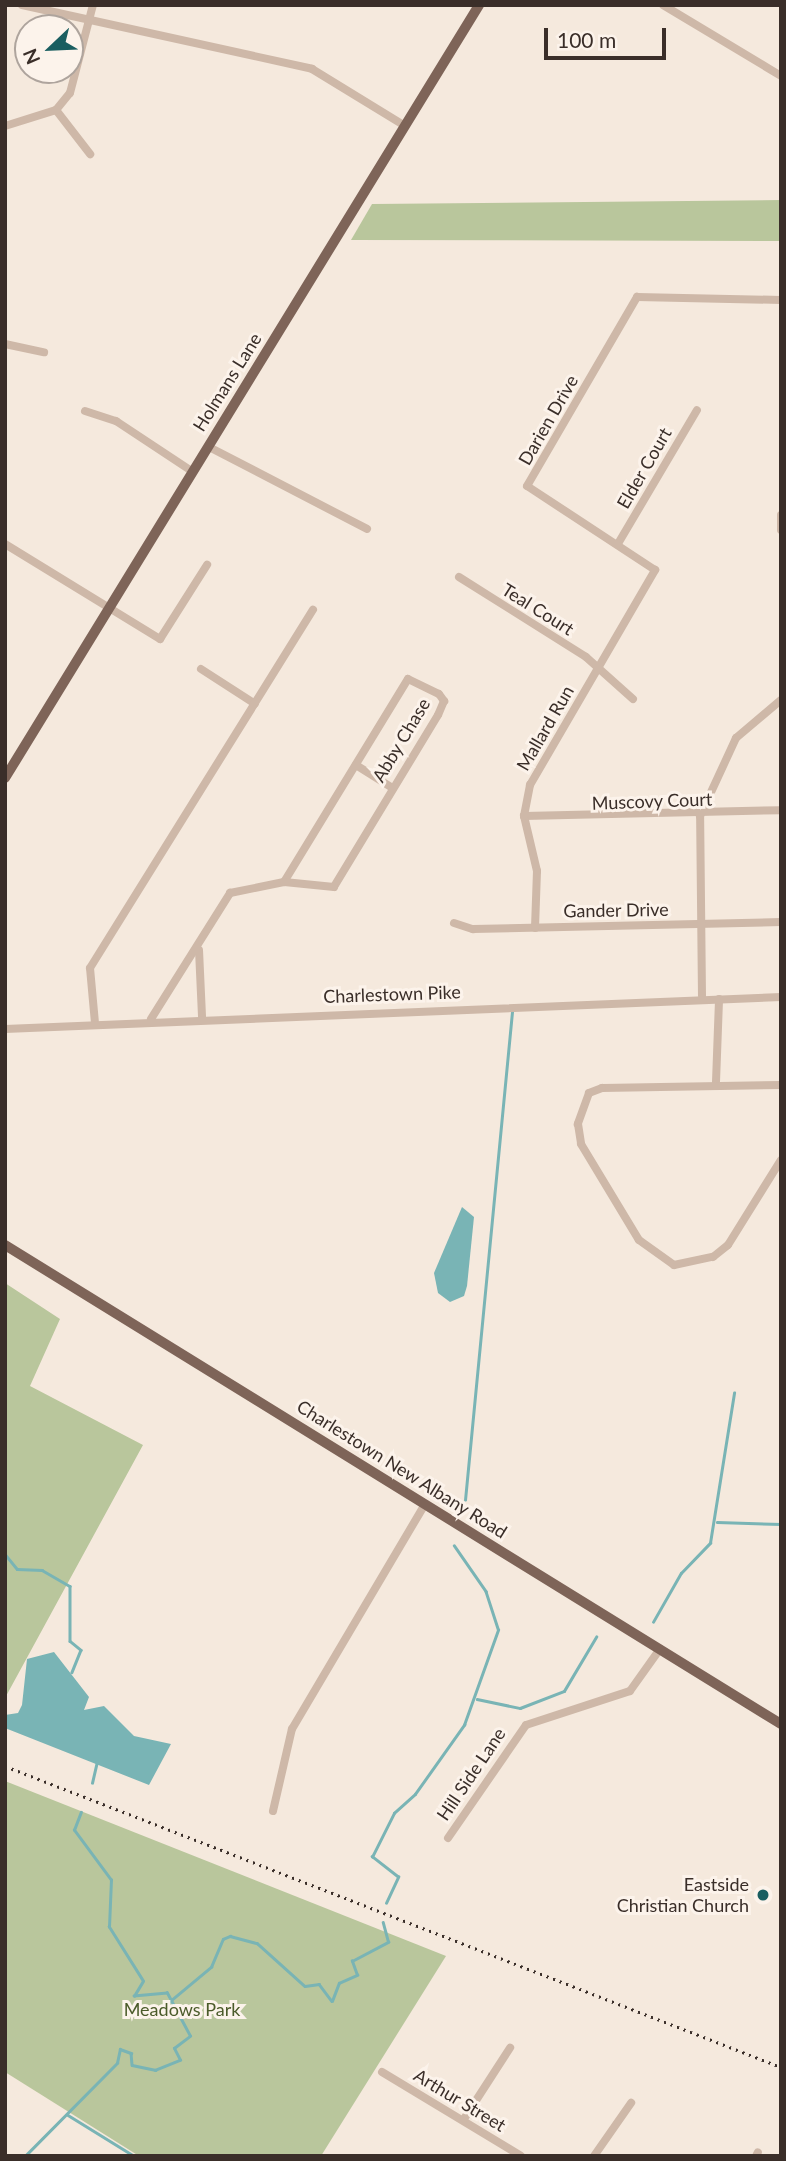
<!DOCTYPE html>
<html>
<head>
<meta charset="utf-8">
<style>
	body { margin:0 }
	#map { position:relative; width:786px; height:2161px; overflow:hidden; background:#f5e9dd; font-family:Lato,sans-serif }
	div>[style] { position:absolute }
	.green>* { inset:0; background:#b9c69c }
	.water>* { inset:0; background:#79b4b5 }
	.stream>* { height:2.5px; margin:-1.25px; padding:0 1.25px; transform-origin:1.25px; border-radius:1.25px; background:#79b4b5 }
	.minor>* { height:8px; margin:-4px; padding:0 4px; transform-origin:4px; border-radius:4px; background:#ceb8a8 }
	.major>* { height:10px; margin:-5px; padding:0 5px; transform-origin:5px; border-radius:5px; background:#7e6458 }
	.rail>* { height:2.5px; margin-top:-1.25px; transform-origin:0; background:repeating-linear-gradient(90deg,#3a2e29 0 2px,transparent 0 7px) }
	.dots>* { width:19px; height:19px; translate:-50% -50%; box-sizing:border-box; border:4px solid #fcf3eb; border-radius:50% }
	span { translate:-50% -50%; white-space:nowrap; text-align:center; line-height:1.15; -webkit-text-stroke:6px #fcf3eb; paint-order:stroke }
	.street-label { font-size:18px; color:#3a2e29 }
	.poi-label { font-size:18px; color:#3a2e29 }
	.right { translate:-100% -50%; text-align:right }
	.park-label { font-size:18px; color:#4b5b2a }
	.frame { position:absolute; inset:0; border:7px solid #3a2e29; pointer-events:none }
	.north { position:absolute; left:14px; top:14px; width:70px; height:70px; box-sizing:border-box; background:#fcf3eb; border:2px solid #aea49d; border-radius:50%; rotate:247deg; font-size:19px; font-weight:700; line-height:28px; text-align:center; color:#3a2e29 }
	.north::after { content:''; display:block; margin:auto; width:24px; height:32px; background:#1a5e60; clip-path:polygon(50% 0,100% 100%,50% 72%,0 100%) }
	.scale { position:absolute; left:544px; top:28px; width:122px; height:32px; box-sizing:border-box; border:4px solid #3a2e29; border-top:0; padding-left:9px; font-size:21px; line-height:24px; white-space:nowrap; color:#3a2e29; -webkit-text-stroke:5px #fcf3eb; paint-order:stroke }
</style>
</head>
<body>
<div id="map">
	<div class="green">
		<div style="clip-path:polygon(781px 200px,781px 241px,351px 240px,372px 204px)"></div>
		<div style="clip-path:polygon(5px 1283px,60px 1319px,30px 1386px,143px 1445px,5px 1698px)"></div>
		<div style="clip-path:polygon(5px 1781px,446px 1956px,321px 2156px,139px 2156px,5px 2072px)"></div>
	</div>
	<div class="water">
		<div style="clip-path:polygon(462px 1207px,474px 1217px,467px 1286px,464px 1296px,450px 1302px,438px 1293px,434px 1273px)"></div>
		<div style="clip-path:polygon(54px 1652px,89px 1697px,84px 1710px,104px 1706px,134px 1736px,171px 1744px,149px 1785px,5px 1728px,5px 1715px,18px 1713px,22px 1705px,27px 1659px)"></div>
	</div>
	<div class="stream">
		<div style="left:465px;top:1500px;width:491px;rotate:-84.5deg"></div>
		<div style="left:717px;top:1522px;width:64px;rotate:1.8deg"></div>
		<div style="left:5px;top:1554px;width:19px;rotate:51deg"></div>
		<div style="left:17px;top:1569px;width:25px;rotate:2deg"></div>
		<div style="left:42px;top:1570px;width:32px;rotate:30deg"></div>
		<div style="left:70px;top:1586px;width:55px;rotate:90deg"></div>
		<div style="left:70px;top:1641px;width:14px;rotate:39deg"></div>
		<div style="left:81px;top:1650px;width:24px;rotate:112deg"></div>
		<div style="left:653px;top:1622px;width:56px;rotate:-60.3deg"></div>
		<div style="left:681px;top:1573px;width:42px;rotate:-46deg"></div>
		<div style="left:710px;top:1543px;width:152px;rotate:-80.9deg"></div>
		<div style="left:477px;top:1699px;width:44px;rotate:11.8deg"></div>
		<div style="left:520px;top:1708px;width:47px;rotate:-21.1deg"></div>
		<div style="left:564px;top:1691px;width:63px;rotate:-59.3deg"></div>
		<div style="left:92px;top:1783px;width:22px;rotate:-77deg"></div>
		<div style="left:386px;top:1903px;width:29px;rotate:-65deg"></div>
		<div style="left:398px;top:1877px;width:33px;rotate:-142deg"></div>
		<div style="left:372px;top:1857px;width:49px;rotate:-63.4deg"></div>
		<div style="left:394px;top:1813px;width:28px;rotate:-42deg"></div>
		<div style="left:415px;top:1794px;width:85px;rotate:-54.6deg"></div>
		<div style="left:464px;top:1725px;width:101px;rotate:-70.3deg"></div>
		<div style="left:498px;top:1630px;width:40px;rotate:-108deg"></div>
		<div style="left:486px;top:1592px;width:56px;rotate:-124.8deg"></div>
		<div style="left:169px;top:2002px;width:55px;rotate:-39.8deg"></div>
		<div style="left:211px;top:1967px;width:30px;rotate:-67deg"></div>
		<div style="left:223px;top:1939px;width:8px;rotate:-23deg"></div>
		<div style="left:230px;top:1936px;width:28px;rotate:15deg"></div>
		<div style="left:257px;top:1943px;width:64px;rotate:41.9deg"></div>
		<div style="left:305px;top:1986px;width:14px;rotate:-8deg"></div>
		<div style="left:319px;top:1984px;width:21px;rotate:53deg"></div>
		<div style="left:332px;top:2001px;width:19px;rotate:-69deg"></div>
		<div style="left:339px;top:1983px;width:20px;rotate:-24deg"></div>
		<div style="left:357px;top:1975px;width:15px;rotate:-110deg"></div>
		<div style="left:352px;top:1961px;width:41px;rotate:-27.8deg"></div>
		<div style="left:388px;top:1942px;width:20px;rotate:-105deg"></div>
		<div style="left:68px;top:2115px;width:78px;rotate:31.8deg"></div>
		<div style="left:25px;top:2156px;width:131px;rotate:-45.3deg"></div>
		<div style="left:117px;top:2063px;width:14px;rotate:-78deg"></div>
		<div style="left:120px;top:2049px;width:12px;rotate:20deg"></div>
		<div style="left:131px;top:2053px;width:12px;rotate:85deg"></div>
		<div style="left:132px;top:2065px;width:24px;rotate:12deg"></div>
		<div style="left:155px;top:2070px;width:27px;rotate:-22deg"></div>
		<div style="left:180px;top:2060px;width:13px;rotate:-117deg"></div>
		<div style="left:174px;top:2048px;width:20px;rotate:-37deg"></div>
		<div style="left:190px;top:2036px;width:49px;rotate:-118.1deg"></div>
		<div style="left:167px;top:1993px;width:33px;rotate:175deg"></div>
		<div style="left:134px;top:1996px;width:17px;rotate:-59deg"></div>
		<div style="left:143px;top:1981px;width:64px;rotate:-122.2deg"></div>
		<div style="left:109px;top:1927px;width:47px;rotate:-87.6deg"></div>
		<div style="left:111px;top:1880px;width:62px;rotate:-126.5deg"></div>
		<div style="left:74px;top:1830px;width:19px;rotate:-69deg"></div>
	</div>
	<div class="minor">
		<div style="left:22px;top:5px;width:297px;rotate:12.4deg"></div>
		<div style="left:312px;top:69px;width:109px;rotate:31.5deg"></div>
		<div style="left:663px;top:5px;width:138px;rotate:31deg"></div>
		<div style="left:56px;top:110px;width:56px;rotate:52.3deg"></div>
		<div style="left:5px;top:126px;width:53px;rotate:-17.4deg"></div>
		<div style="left:56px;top:110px;width:22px;rotate:-51deg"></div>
		<div style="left:70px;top:93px;width:91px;rotate:-75.4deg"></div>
		<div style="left:5px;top:344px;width:40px;rotate:12deg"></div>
		<div style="left:85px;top:411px;width:33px;rotate:18deg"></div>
		<div style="left:116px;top:421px;width:92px;rotate:33.5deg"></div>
		<div style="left:209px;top:447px;width:178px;rotate:27.4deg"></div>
		<div style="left:781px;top:515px;width:15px;rotate:90deg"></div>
		<div style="left:619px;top:542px;width:153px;rotate:-59.4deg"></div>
		<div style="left:5px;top:544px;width:182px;rotate:31.5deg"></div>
		<div style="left:160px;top:639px;width:88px;rotate:-57.6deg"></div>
		<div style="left:459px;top:577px;width:150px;rotate:32.2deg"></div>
		<div style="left:586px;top:657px;width:63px;rotate:41.8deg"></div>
		<div style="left:201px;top:669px;width:64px;rotate:32.9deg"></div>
		<div style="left:356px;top:765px;width:41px;rotate:32.2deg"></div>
		<div style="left:524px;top:816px;width:257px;rotate:-1.3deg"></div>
		<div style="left:454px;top:923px;width:20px;rotate:18deg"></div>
		<div style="left:473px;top:929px;width:308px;rotate:-1.3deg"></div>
		<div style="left:535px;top:928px;width:57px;rotate:-88deg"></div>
		<div style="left:537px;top:871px;width:57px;rotate:-103.3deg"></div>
		<div style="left:524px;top:816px;width:32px;rotate:-79deg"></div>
		<div style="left:530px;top:785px;width:249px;rotate:-59.8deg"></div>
		<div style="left:655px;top:570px;width:153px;rotate:-146.7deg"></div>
		<div style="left:527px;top:486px;width:219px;rotate:-59.8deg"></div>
		<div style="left:637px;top:297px;width:144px;rotate:1.2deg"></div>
		<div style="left:199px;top:950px;width:67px;rotate:87.4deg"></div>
		<div style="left:702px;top:996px;width:180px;rotate:-90.6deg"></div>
		<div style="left:700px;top:816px;width:86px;rotate:-65.2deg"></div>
		<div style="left:736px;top:738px;width:59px;rotate:-40.2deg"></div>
		<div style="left:151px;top:1019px;width:149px;rotate:-57.9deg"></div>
		<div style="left:230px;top:893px;width:55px;rotate:-11.5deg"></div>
		<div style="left:284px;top:882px;width:238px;rotate:-58.6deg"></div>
		<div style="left:408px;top:679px;width:34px;rotate:26deg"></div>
		<div style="left:439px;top:694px;width:9px;rotate:54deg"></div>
		<div style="left:444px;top:701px;width:15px;rotate:113deg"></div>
		<div style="left:438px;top:715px;width:201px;rotate:121.2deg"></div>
		<div style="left:334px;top:887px;width:50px;rotate:-174.3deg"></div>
		<div style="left:95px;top:1023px;width:55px;rotate:-95.2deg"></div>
		<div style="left:90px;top:968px;width:422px;rotate:-58.1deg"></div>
		<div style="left:5px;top:1029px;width:777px;rotate:-2.36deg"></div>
		<div style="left:716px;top:1082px;width:83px;rotate:-87.9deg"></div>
		<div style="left:781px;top:1085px;width:179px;rotate:179deg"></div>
		<div style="left:602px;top:1088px;width:14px;rotate:159deg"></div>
		<div style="left:589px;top:1093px;width:33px;rotate:110deg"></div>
		<div style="left:578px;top:1124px;width:20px;rotate:81deg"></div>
		<div style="left:581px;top:1144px;width:112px;rotate:58.9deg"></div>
		<div style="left:639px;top:1240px;width:43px;rotate:35.5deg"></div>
		<div style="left:674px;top:1265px;width:40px;rotate:-12deg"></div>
		<div style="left:713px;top:1257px;width:19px;rotate:-39deg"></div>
		<div style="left:728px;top:1245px;width:100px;rotate:-58.1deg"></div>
		<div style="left:273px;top:1811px;width:84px;rotate:-77deg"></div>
		<div style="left:292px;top:1729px;width:261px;rotate:-59.4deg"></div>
		<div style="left:448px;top:1838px;width:137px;rotate:-55.4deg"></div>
		<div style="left:526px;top:1725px;width:109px;rotate:-18.1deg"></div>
		<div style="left:630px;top:1691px;width:52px;rotate:-54.5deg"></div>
		<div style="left:382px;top:2072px;width:162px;rotate:31.1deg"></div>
		<div style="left:464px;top:2119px;width:85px;rotate:-57.1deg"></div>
		<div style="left:594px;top:2156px;width:65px;rotate:-55.1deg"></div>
		<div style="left:756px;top:2156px;width:4px;rotate:-63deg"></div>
	</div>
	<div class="major">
		<div style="left:5px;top:778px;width:907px;rotate:-58.48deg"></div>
		<div style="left:5px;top:1245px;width:912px;rotate:31.69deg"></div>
	</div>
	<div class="rail">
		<div style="left:5px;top:1766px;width:832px;rotate:21.2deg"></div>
	</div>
	<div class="dots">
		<div style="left:763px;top:1895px;background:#1a5e60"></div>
	</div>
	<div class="street-label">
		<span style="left:227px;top:382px;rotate:-58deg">Holmans Lane</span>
		<span style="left:548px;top:420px;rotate:-60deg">Darien Drive</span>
		<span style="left:644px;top:468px;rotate:-60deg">Elder Court</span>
		<span style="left:538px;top:609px;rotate:32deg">Teal Court</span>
		<span style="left:545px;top:728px;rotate:-60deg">Mallard Run</span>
		<span style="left:401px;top:740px;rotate:-59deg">Abby Chase</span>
		<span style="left:652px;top:801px;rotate:-2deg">Muscovy Court</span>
		<span style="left:616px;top:910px;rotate:-1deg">Gander Drive</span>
		<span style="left:392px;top:994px;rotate:-2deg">Charlestown Pike</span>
		<span style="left:402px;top:1469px;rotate:32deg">Charlestown New Albany Road</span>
		<span style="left:471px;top:1774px;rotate:-56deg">Hill Side Lane</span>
		<span style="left:460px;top:2100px;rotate:31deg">Arthur Street</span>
	</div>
	<div class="poi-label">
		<span class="right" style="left:749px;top:1895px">Eastside<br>Christian Church</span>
	</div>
	<div class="park-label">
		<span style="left:182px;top:2009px">Meadows Park</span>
	</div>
	<div class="frame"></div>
	<div class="north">N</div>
	<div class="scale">100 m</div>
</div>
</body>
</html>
